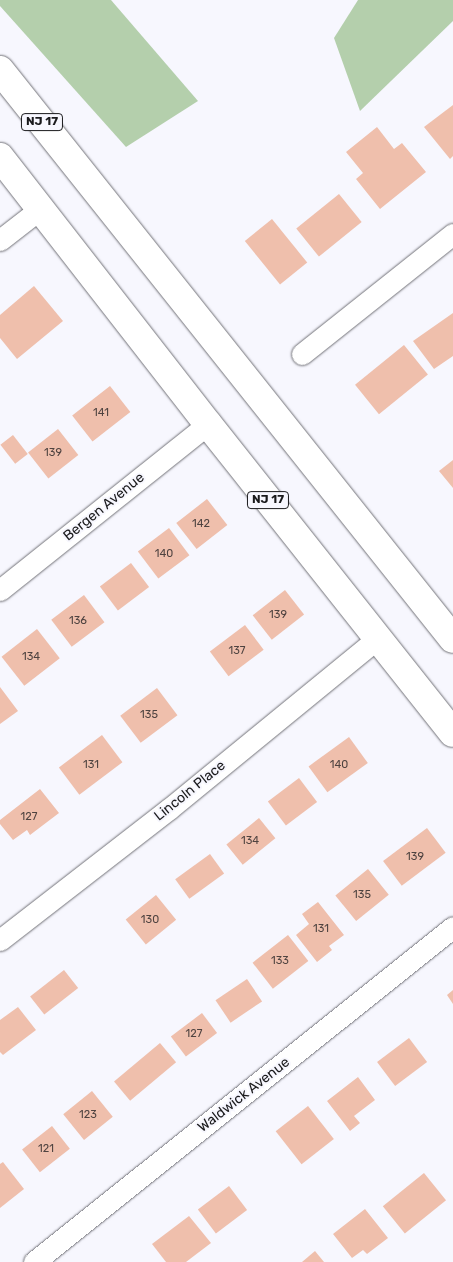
<!DOCTYPE html>
<html>
<head>
<meta charset="utf-8">
<style>
	body { margin:0 }
	#map { position:relative; width:453px; height:1262px; overflow:hidden; background:#f7f7fe; font-family:Rubik,sans-serif }
	div>[style] { position:absolute }
	.green>* { inset:0; background:#b4cfac }
	.building>* { inset:0; background:#efbfac; transform-origin:0 0 }
	.roads { filter:drop-shadow(0 0 1px #727278) drop-shadow(0 0 1px #727278) }
	.minor>* { height:21px; margin:-10.5px; padding:0 10.5px; transform-origin:10.5px; border-radius:10.5px; background:#fff }
	.trunk>* { height:28px; margin:-14px; padding:0 14px; transform-origin:14px; border-radius:14px; background:#fff }
	span { translate:-50% -50%; white-space:nowrap; text-align:center; line-height:1.15; -webkit-text-stroke:4px #f7f7fe; paint-order:stroke }
	.number-label { font-size:11px; color:#4f4340 }
	.number-label span { -webkit-text-stroke-width:0 }
	.shield-label span { padding:1px 4px; background:#f7f7fe; border:1px solid; border-radius:4px; -webkit-text-stroke-width:0 }
	.shield-label { font-size:12px; color:#1a1a1c; font-weight:700 }
	.street-label { font-size:14px; color:#1a1a1c }
</style>
</head>
<body>
<div id="map">
	<div class="green">
		<div style="clip-path:polygon(0 0,111px 0,198px 101px,126px 147px,0 6px)"></div>
		<div style="clip-path:polygon(358px 0,453px 0,453px 21px,360px 111px,334px 38px)"></div>
	</div>
	<div class="building">
		<div style="clip-path:polygon(453px 105px,453px 156px,450px 159px,424px 127px)"></div>
		<div style="clip-path:polygon(377px 127px,394px 149px,402px 143px,426px 172px,380px 209px,356px 179px,363px 173px,346px 152px)"></div>
		<div style="left:339px;top:194px;width:36px;height:55px;rotate:51deg"></div>
		<div style="left:272px;top:219px;width:56px;height:35px;rotate:51deg"></div>
		<div style="clip-path:polygon(34px 286px,63px 321px,17px 359px,0 338px,0 315px)"></div>
		<div style="clip-path:polygon(453px 313px,453px 356px,434px 369px,413px 341px)"></div>
		<div style="left:404px;top:345px;width:38px;height:63px;rotate:51deg"></div>
		<div style="left:110px;top:386px;width:33px;height:48px;rotate:52deg"></div>
		<div style="left:58px;top:429px;width:33px;height:38px;rotate:52deg"></div>
		<div style="left:13px;top:435px;width:24px;height:16px;rotate:52deg"></div>
		<div style="clip-path:polygon(453px 460px,453px 488px,439px 471px)"></div>
		<div style="left:207px;top:499px;width:33px;height:39px;rotate:52deg"></div>
		<div style="left:169px;top:528px;width:34px;height:39px;rotate:53deg"></div>
		<div style="left:131px;top:563px;width:30px;height:39px;rotate:53deg"></div>
		<div style="left:285px;top:590px;width:31px;height:41px;rotate:52deg"></div>
		<div style="left:84px;top:595px;width:34px;height:41px;rotate:53deg"></div>
		<div style="left:245px;top:625px;width:31px;height:44px;rotate:53deg"></div>
		<div style="left:37px;top:629px;width:37px;height:45px;rotate:52deg"></div>
		<div style="clip-path:polygon(0 687px,18px 711px,0 724px)"></div>
		<div style="left:157px;top:688px;width:34px;height:46px;rotate:53deg"></div>
		<div style="left:102px;top:735px;width:34px;height:54px;rotate:53deg"></div>
		<div style="left:349px;top:737px;width:32px;height:50px;rotate:54deg"></div>
		<div style="left:299px;top:778px;width:30px;height:39px;rotate:53deg"></div>
		<div style="clip-path:polygon(40px 789px,59px 813px,30px 835px,27px 830px,13px 840px,0 824px,0 820px)"></div>
		<div style="left:259px;top:818px;width:26px;height:42px;rotate:51deg"></div>
		<div style="left:427px;top:828px;width:31px;height:55px;rotate:53deg"></div>
		<div style="left:210px;top:854px;width:24px;height:43px;rotate:54deg"></div>
		<div style="left:368px;top:869px;width:33px;height:42px;rotate:51deg"></div>
		<div style="left:156px;top:895px;width:32px;height:39px;rotate:51deg"></div>
		<div style="clip-path:polygon(318px 902px,344px 935px,329px 946px,332px 950px,317px 962px,296px 935px,309px 924px,302px 914px)"></div>
		<div style="left:288px;top:935px;width:33px;height:45px;rotate:52deg"></div>
		<div style="left:64px;top:970px;width:23px;height:43px;rotate:52deg"></div>
		<div style="left:247px;top:979px;width:27px;height:38px;rotate:56deg"></div>
		<div style="clip-path:polygon(453px 990px,453px 1004px,447px 995px)"></div>
		<div style="clip-path:polygon(18px 1007px,36px 1030px,3px 1055px,0 1052px,0 1020px)"></div>
		<div style="left:202px;top:1013px;width:25px;height:39px;rotate:53deg"></div>
		<div style="left:409px;top:1038px;width:30px;height:40px;rotate:53deg"></div>
		<div style="left:160px;top:1043px;width:25px;height:60px;rotate:50deg"></div>
		<div style="clip-path:polygon(358px 1077px,375px 1100px,354px 1116px,360px 1123px,350px 1131px,327px 1101px)"></div>
		<div style="left:92px;top:1091px;width:33px;height:37px;rotate:51deg"></div>
		<div style="left:308px;top:1106px;width:42px;height:41px;rotate:52deg"></div>
		<div style="left:52px;top:1126px;width:29px;height:38px;rotate:52deg"></div>
		<div style="clip-path:polygon(3px 1162px,24px 1189px,0 1208px,0 1164px)"></div>
		<div style="left:424px;top:1173px;width:35px;height:53px;rotate:51deg"></div>
		<div style="left:229px;top:1186px;width:30px;height:39px;rotate:53deg"></div>
		<div style="clip-path:polygon(365px 1209px,388px 1238px,367px 1254px,363px 1250px,352px 1258px,333px 1234px)"></div>
		<div style="clip-path:polygon(189px 1216px,211px 1243px,186px 1262px,166px 1262px,152px 1244px)"></div>
		<div style="clip-path:polygon(315px 1251px,324px 1262px,302px 1262px)"></div>
	</div>
	<div class="roads">
		<div class="minor">
			<div style="left:0;top:240px;width:51px;rotate:-37.8deg"></div>
			<div style="left:302px;top:354px;width:193px;rotate:-38.5deg"></div>
			<div style="left:0;top:590px;width:266px;rotate:-38.6deg"></div>
			<div style="left:0;top:940px;width:214px;rotate:-37.8deg"></div>
			<div style="left:169px;top:809px;width:270px;rotate:-39.3deg"></div>
			<div style="left:34px;top:1262px;width:536px;rotate:-38.64deg"></div>
		</div>
		<div class="trunk">
			<div style="left:0;top:70px;width:727px;rotate:51.48deg"></div>
			<div style="left:0;top:157px;width:338px;rotate:52.1deg"></div>
			<div style="left:208px;top:424px;width:394px;rotate:51.6deg"></div>
		</div>
	</div>
	<div class="number-label">
		<span style="left:101px;top:413px">141</span>
		<span style="left:53px;top:453px">139</span>
		<span style="left:201px;top:524px">142</span>
		<span style="left:164px;top:554px">140</span>
		<span style="left:278px;top:615px">139</span>
		<span style="left:78px;top:621px">136</span>
		<span style="left:237px;top:651px">137</span>
		<span style="left:31px;top:657px">134</span>
		<span style="left:149px;top:715px">135</span>
		<span style="left:91px;top:765px">131</span>
		<span style="left:339px;top:765px">140</span>
		<span style="left:29px;top:817px">127</span>
		<span style="left:250px;top:841px">134</span>
		<span style="left:415px;top:857px">139</span>
		<span style="left:362px;top:895px">135</span>
		<span style="left:150px;top:920px">130</span>
		<span style="left:321px;top:929px">131</span>
		<span style="left:280px;top:961px">133</span>
		<span style="left:194px;top:1034px">127</span>
		<span style="left:88px;top:1115px">123</span>
		<span style="left:46px;top:1149px">121</span>
	</div>
	<div class="shield-label">
		<span style="left:42px;top:122px">NJ 17</span>
		<span style="left:268px;top:500px">NJ 17</span>
	</div>
	<div class="street-label">
		<span style="left:104px;top:507px;rotate:-39deg">Bergen Avenue</span>
		<span style="left:190px;top:791px;rotate:-39deg">Lincoln Place</span>
		<span style="left:244px;top:1095px;rotate:-38deg">Waldwick Avenue</span>
	</div>
</div>
</body>
</html>
